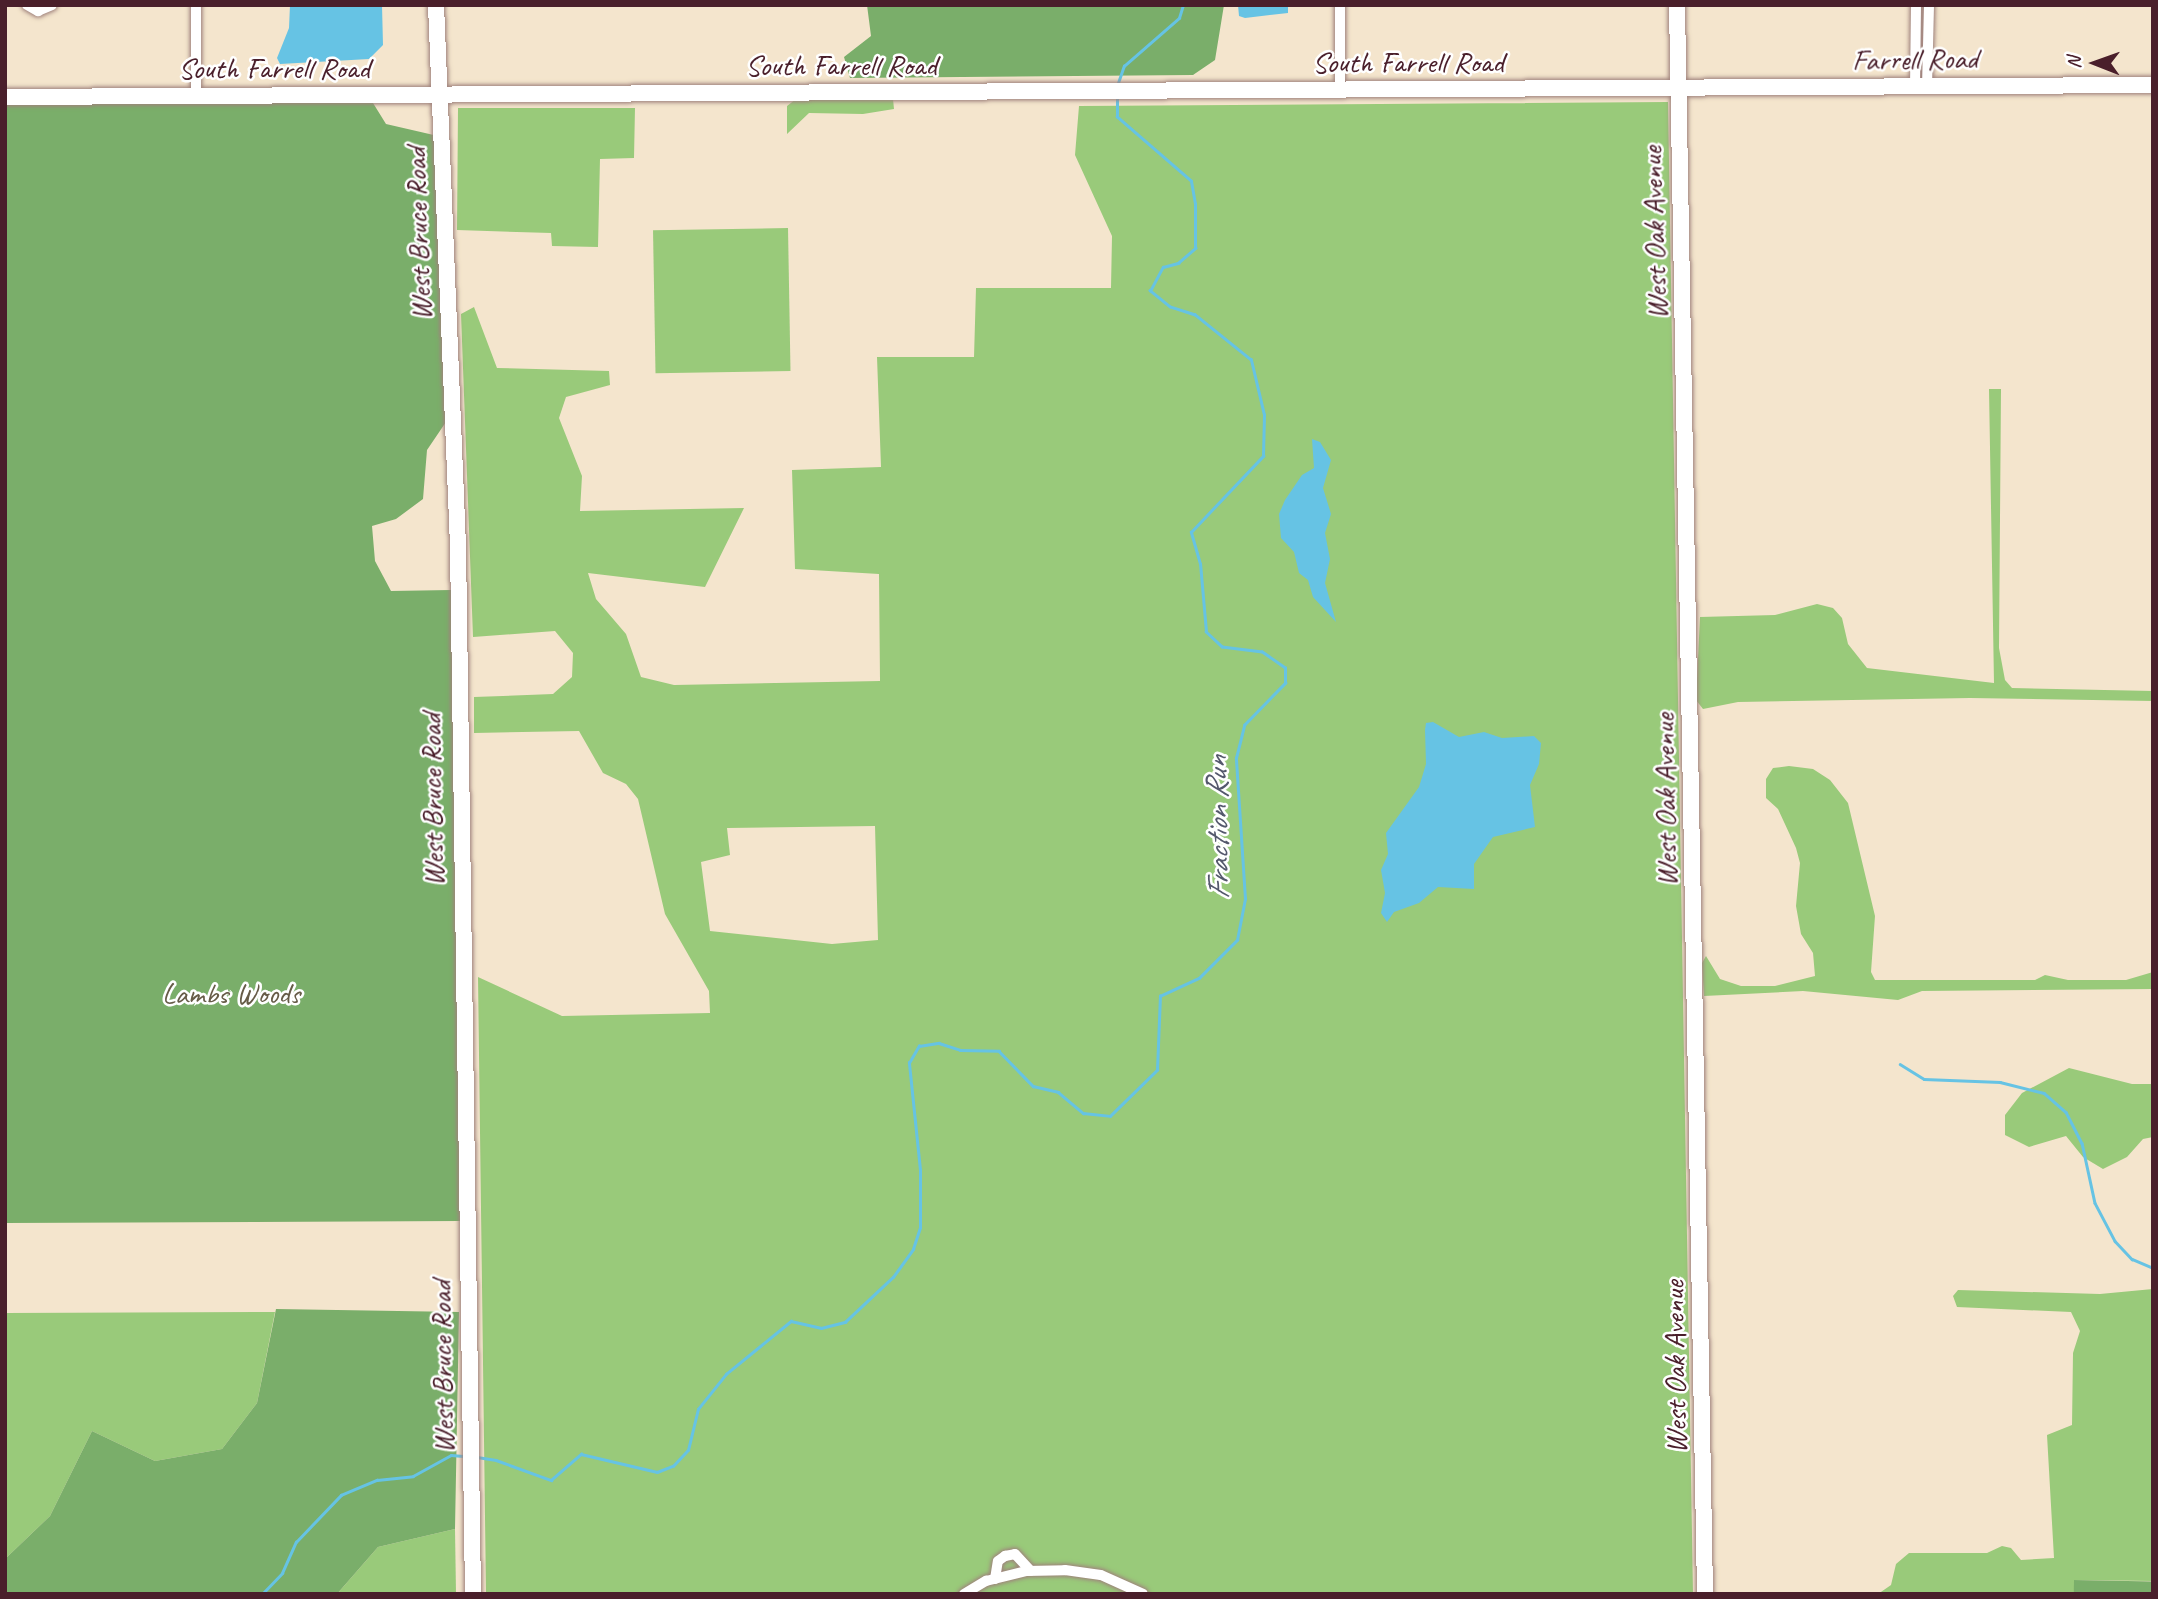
<!DOCTYPE html>
<html>
<head>
<meta charset="utf-8">
<style>
	body { margin:0 }
	#map { position:relative; width:2158px; height:1599px; overflow:hidden; background:#f4e5cd; font-family:Caveat,sans-serif }
	div>[style] { position:absolute }
	.green>* { inset:0; background:#99ca7a; transform-origin:0 0 }
	.forest>* { inset:0; background:#7aae6a; transform-origin:0 0 }
	.water>* { inset:0; background:#66c3e4 }
	.stream>* { height:2.5px; margin:-1.25px; padding:0 1.25px; transform-origin:1.25px; border-radius:1.25px; background:#66c3e4 }
	.roads { filter:drop-shadow(0 0 2px #9f827c) drop-shadow(0 0 2px #9f827c) }
	.street>* { height:10px; margin:-5px; padding:0 5px; transform-origin:5px; border-radius:5px; background:#fff }
	.secondary>* { height:16px; margin:-8px; padding:0 8px; transform-origin:8px; border-radius:8px; background:#fff }
	span { translate:-50% -50%; white-space:nowrap; text-align:center; line-height:1.15; -webkit-text-stroke:5px #fff; paint-order:stroke }
	.street-label { font-size:30px; color:#4a1f2b }
	.park-label { font-size:30px; color:#665b47 }
	.water-label { font-size:32px; color:#54586c; font-style:italic }
	.frame { position:absolute; inset:0; border:7px solid #4a1f2b; pointer-events:none }
	.north { position:absolute; left:2060px; top:28px; width:70px; height:70px; -webkit-text-stroke:5px #fff; paint-order:stroke; rotate:271deg; font-size:19px; font-weight:700; line-height:28px; text-align:center; color:#4a1f2b }
	.north::after { content:''; display:block; margin:auto; width:24px; height:32px; background:#4a1f2b; clip-path:polygon(50% 0,100% 100%,50% 72%,0 100%) }
</style>
</head>
<body>
<div id="map">
	<div class="green">
		<div style="clip-path:polygon(796px 99px,893px 99px,894px 109px,863px 114px,809px 113px,787px 134px,787px 106px)"></div>
		<div style="clip-path:polygon(evenodd,1668px 102px,1693px 1594px,486px 1594px,478px 977px,562px 1016px,710px 1013px,709px 991px,665px 914px,638px 799px,626px 784px,603px 773px,579px 731px,474px 733px,474px 697px,553px 694px,572px 677px,573px 653px,555px 631px,473px 637px,461px 314px,474px 307px,497px 368px,609px 371px,610px 385px,566px 397px,559px 418px,582px 476px,580px 511px,744px 508px,705px 587px,588px 573px,596px 599px,626px 634px,641px 677px,674px 685px,880px 681px,879px 574px,795px 569px,792px 470px,881px 467px,877px 357px,974px 357px,976px 288px,1111px 288px,1112px 236px,1075px 155px,1079px 106px,1668px 102px,875px 826px,878px 940px,832px 944px,710px 931px,701px 862px,730px 855px,727px 828px,875px 826px)"></div>
		<div style="clip-path:polygon(458px 108px,635px 108px,634px 158px,600px 159px,598px 247px,552px 246px,551px 233px,457px 230px)"></div>
		<div style="left:788px;top:228px;width:143px;height:135px;rotate:89deg"></div>
		<div style="clip-path:polygon(1989px 389px,2001px 389px,1999px 648px,2005px 680px,2012px 688px,2153px 691px,2153px 701px,1970px 698px,1738px 702px,1703px 709px,1696px 700px,1700px 617px,1775px 615px,1817px 604px,1833px 608px,1842px 618px,1848px 644px,1867px 668px,1994px 683px)"></div>
		<div style="clip-path:polygon(1789px 766px,1813px 769px,1830px 780px,1848px 803px,1875px 916px,1871px 972px,1875px 980px,2035px 980px,2045px 975px,2068px 980px,2126px 980px,2153px 972px,2153px 989px,1922px 991px,1898px 1000px,1803px 991px,1704px 996px,1702px 963px,1706px 956px,1720px 979px,1741px 986px,1775px 986px,1815px 976px,1813px 953px,1801px 934px,1796px 906px,1800px 863px,1796px 848px,1778px 809px,1766px 798px,1766px 779px,1773px 768px)"></div>
		<div style="clip-path:polygon(2069px 1068px,2132px 1084px,2153px 1084px,2153px 1137px,2143px 1139px,2127px 1157px,2103px 1169px,2083px 1157px,2066px 1136px,2029px 1147px,2005px 1135px,2005px 1115px,2022px 1093px)"></div>
		<div style="clip-path:polygon(2153px 1289px,2153px 1581px,2074px 1580px,2074px 1594px,1878px 1594px,1891px 1585px,1896px 1564px,1909px 1553px,1987px 1553px,2002px 1546px,2011px 1548px,2021px 1560px,2054px 1558px,2047px 1435px,2072px 1425px,2073px 1353px,2080px 1331px,2071px 1312px,1957px 1307px,1953px 1296px,1958px 1290px,2100px 1294px)"></div>
		<div style="clip-path:polygon(275px 1312px,257px 1403px,222px 1449px,155px 1461px,92px 1431px,50px 1516px,5px 1559px,5px 1313px)"></div>
		<div style="clip-path:polygon(455px 1529px,456px 1594px,337px 1594px,378px 1547px)"></div>
	</div>
	<div class="forest">
		<div style="clip-path:polygon(867px 5px,1224px 5px,1215px 60px,1193px 75px,850px 78px,844px 57px,871px 36px)"></div>
		<div style="clip-path:polygon(5px 103px,373px 103px,386px 124px,438px 136px,448px 419px,427px 450px,423px 499px,396px 519px,372px 526px,375px 561px,391px 591px,451px 590px,460px 1221px,5px 1223px)"></div>
		<div style="clip-path:polygon(276px 1309px,459px 1312px,455px 1529px,378px 1547px,337px 1594px,5px 1594px,5px 1559px,50px 1516px,92px 1431px,155px 1461px,222px 1449px,257px 1403px)"></div>
		<div style="left:2074px;top:1580px;width:79px;height:14px;rotate:1deg"></div>
	</div>
	<div class="water">
		<div style="clip-path:polygon(290px 5px,382px 5px,383px 45px,369px 59px,280px 64px,277px 58px,289px 28px)"></div>
		<div style="clip-path:polygon(1238px 5px,1288px 5px,1288px 13px,1245px 18px,1239px 16px)"></div>
		<div style="clip-path:polygon(1312px 439px,1320px 442px,1331px 460px,1323px 488px,1331px 514px,1325px 533px,1330px 559px,1325px 583px,1336px 622px,1313px 597px,1308px 580px,1299px 573px,1294px 552px,1281px 538px,1279px 514px,1285px 500px,1302px 475px,1314px 468px)"></div>
		<div style="clip-path:polygon(1433px 722px,1459px 737px,1484px 732px,1502px 738px,1534px 736px,1541px 743px,1539px 764px,1530px 785px,1535px 827px,1493px 837px,1474px 864px,1474px 889px,1438px 887px,1419px 903px,1394px 912px,1387px 922px,1381px 913px,1385px 893px,1381px 870px,1388px 854px,1386px 833px,1419px 787px,1426px 764px,1425px 730px,1426px 723px)"></div>
	</div>
	<div class="stream">
		<div style="left:1118px;top:83px;width:18px;rotate:-71deg"></div>
		<div style="left:1124px;top:66px;width:73px;rotate:-41.1deg"></div>
		<div style="left:1179px;top:18px;width:14px;rotate:-73deg"></div>
		<div style="left:1900px;top:1064px;width:28px;rotate:32deg"></div>
		<div style="left:1924px;top:1079px;width:76px;rotate:2.3deg"></div>
		<div style="left:2000px;top:1082px;width:45px;rotate:14deg"></div>
		<div style="left:2044px;top:1093px;width:29px;rotate:41deg"></div>
		<div style="left:2066px;top:1112px;width:35px;rotate:63deg"></div>
		<div style="left:2082px;top:1143px;width:61px;rotate:77.8deg"></div>
		<div style="left:2095px;top:1203px;width:43px;rotate:62.2deg"></div>
		<div style="left:2115px;top:1241px;width:25px;rotate:47deg"></div>
		<div style="left:2132px;top:1259px;width:23px;rotate:23deg"></div>
		<div style="left:477px;top:1457px;width:19px;rotate:9deg"></div>
		<div style="left:496px;top:1460px;width:59px;rotate:20deg"></div>
		<div style="left:551px;top:1480px;width:40px;rotate:-41deg"></div>
		<div style="left:581px;top:1454px;width:78px;rotate:13.3deg"></div>
		<div style="left:657px;top:1472px;width:17px;rotate:-21deg"></div>
		<div style="left:673px;top:1466px;width:22px;rotate:-47deg"></div>
		<div style="left:688px;top:1450px;width:42px;rotate:-76.3deg"></div>
		<div style="left:698px;top:1409px;width:45px;rotate:-51.3deg"></div>
		<div style="left:726px;top:1374px;width:84px;rotate:-39.2deg"></div>
		<div style="left:791px;top:1321px;width:31px;rotate:13deg"></div>
		<div style="left:821px;top:1328px;width:25px;rotate:-14deg"></div>
		<div style="left:845px;top:1322px;width:66px;rotate:-43.2deg"></div>
		<div style="left:893px;top:1277px;width:34px;rotate:-54deg"></div>
		<div style="left:913px;top:1249px;width:22px;rotate:-72deg"></div>
		<div style="left:920px;top:1228px;width:58px;rotate:-90deg"></div>
		<div style="left:920px;top:1170px;width:108px;rotate:-95.9deg"></div>
		<div style="left:909px;top:1063px;width:20px;rotate:-60deg"></div>
		<div style="left:919px;top:1046px;width:20px;rotate:-9deg"></div>
		<div style="left:939px;top:1043px;width:22px;rotate:18deg"></div>
		<div style="left:960px;top:1050px;width:39px;rotate:1deg"></div>
		<div style="left:999px;top:1051px;width:49px;rotate:45.8deg"></div>
		<div style="left:1033px;top:1086px;width:26px;rotate:13deg"></div>
		<div style="left:1058px;top:1092px;width:33px;rotate:40deg"></div>
		<div style="left:1083px;top:1113px;width:27px;rotate:6deg"></div>
		<div style="left:1110px;top:1116px;width:66px;rotate:-44.4deg"></div>
		<div style="left:1157px;top:1070px;width:74px;rotate:-87.7deg"></div>
		<div style="left:1160px;top:996px;width:43px;rotate:-24.8deg"></div>
		<div style="left:1199px;top:978px;width:54px;rotate:-45deg"></div>
		<div style="left:1237px;top:940px;width:42px;rotate:-79deg"></div>
		<div style="left:1245px;top:899px;width:141px;rotate:-93.7deg"></div>
		<div style="left:1236px;top:758px;width:34px;rotate:-76deg"></div>
		<div style="left:1244px;top:725px;width:59px;rotate:-45.7deg"></div>
		<div style="left:1285px;top:683px;width:15px;rotate:-90deg"></div>
		<div style="left:1285px;top:668px;width:28px;rotate:-145deg"></div>
		<div style="left:1262px;top:652px;width:40px;rotate:-172.9deg"></div>
		<div style="left:1222px;top:647px;width:22px;rotate:-137deg"></div>
		<div style="left:1206px;top:632px;width:68px;rotate:-95deg"></div>
		<div style="left:1200px;top:564px;width:33px;rotate:-106deg"></div>
		<div style="left:1191px;top:532px;width:105px;rotate:-46.5deg"></div>
		<div style="left:1263px;top:456px;width:41px;rotate:-88.6deg"></div>
		<div style="left:1264px;top:415px;width:57px;rotate:-103.3deg"></div>
		<div style="left:1251px;top:360px;width:72px;rotate:-141.2deg"></div>
		<div style="left:1195px;top:315px;width:26px;rotate:-162deg"></div>
		<div style="left:1170px;top:307px;width:26px;rotate:-141deg"></div>
		<div style="left:1150px;top:291px;width:27px;rotate:-62deg"></div>
		<div style="left:1163px;top:267px;width:16px;rotate:-15deg"></div>
		<div style="left:1178px;top:263px;width:23px;rotate:-41deg"></div>
		<div style="left:1195px;top:248px;width:44px;rotate:-90deg"></div>
		<div style="left:1195px;top:204px;width:23px;rotate:-100deg"></div>
		<div style="left:1191px;top:181px;width:98px;rotate:-139.1deg"></div>
		<div style="left:1117px;top:117px;width:20px;rotate:-90deg"></div>
		<div style="left:262px;top:1594px;width:29px;rotate:-46deg"></div>
		<div style="left:282px;top:1573px;width:34px;rotate:-66deg"></div>
		<div style="left:296px;top:1542px;width:65px;rotate:-46.2deg"></div>
		<div style="left:341px;top:1495px;width:39px;rotate:-23deg"></div>
		<div style="left:377px;top:1480px;width:36px;rotate:-6deg"></div>
		<div style="left:413px;top:1476px;width:43px;rotate:-28.9deg"></div>
		<div style="left:451px;top:1455px;width:12px;rotate:5deg"></div>
	</div>
	<div class="roads">
		<div class="street">
			<div style="left:27px;top:5px;width:13px;rotate:29deg"></div>
			<div style="left:38px;top:11px;width:15px;rotate:-23deg"></div>
			<div style="left:196px;top:5px;width:91px;rotate:90deg"></div>
			<div style="left:1915px;top:87px;width:82px;rotate:-89.3deg"></div>
			<div style="left:1927px;top:87px;width:82px;rotate:-88.6deg"></div>
			<div style="left:1340px;top:91px;width:86px;rotate:-90deg"></div>
			<div style="left:995px;top:1579px;width:18px;rotate:-81deg"></div>
			<div style="left:998px;top:1561px;width:9px;rotate:-36deg"></div>
			<div style="left:1005px;top:1556px;width:10px;rotate:-11deg"></div>
			<div style="left:1015px;top:1554px;width:23px;rotate:47deg"></div>
			<div style="left:964px;top:1594px;width:26px;rotate:-31deg"></div>
			<div style="left:986px;top:1581px;width:41px;rotate:-14deg"></div>
			<div style="left:1026px;top:1571px;width:39px;rotate:-1deg"></div>
			<div style="left:1065px;top:1570px;width:36px;rotate:8deg"></div>
			<div style="left:1101px;top:1575px;width:46px;rotate:24.3deg"></div>
		</div>
		<div class="secondary">
			<div style="left:436px;top:5px;width:541px;rotate:87.67deg"></div>
			<div style="left:458px;top:546px;width:1048px;rotate:89.18deg"></div>
			<div style="left:1677px;top:5px;width:1589px;rotate:88.99deg"></div>
			<div style="left:5px;top:97px;width:2148px;rotate:-0.32deg"></div>
		</div>
	</div>
	<div class="street-label">
		<span style="left:1915px;top:59px;rotate:-1deg">Farrell Road</span>
		<span style="left:1408px;top:62px">South Farrell Road</span>
		<span style="left:841px;top:65px">South Farrell Road</span>
		<span style="left:274px;top:68px">South Farrell Road</span>
		<span style="left:1654px;top:233px;rotate:-92deg">West Oak Avenue</span>
		<span style="left:418px;top:234px;rotate:-92deg">West Bruce Road</span>
		<span style="left:432px;top:800px;rotate:-91deg">West Bruce Road</span>
		<span style="left:1665px;top:800px;rotate:-91deg">West Oak Avenue</span>
		<span style="left:442px;top:1367px;rotate:-91deg">West Bruce Road</span>
		<span style="left:1675px;top:1367px;rotate:-91deg">West Oak Avenue</span>
	</div>
	<div class="park-label">
		<span style="left:231px;top:993px">Lambs Woods</span>
	</div>
	<div class="water-label">
		<span style="left:1218px;top:828px;rotate:-91deg">Fraction Run</span>
	</div>
	<div class="frame"></div>
	<div class="north">N</div>
</div>
</body>
</html>
